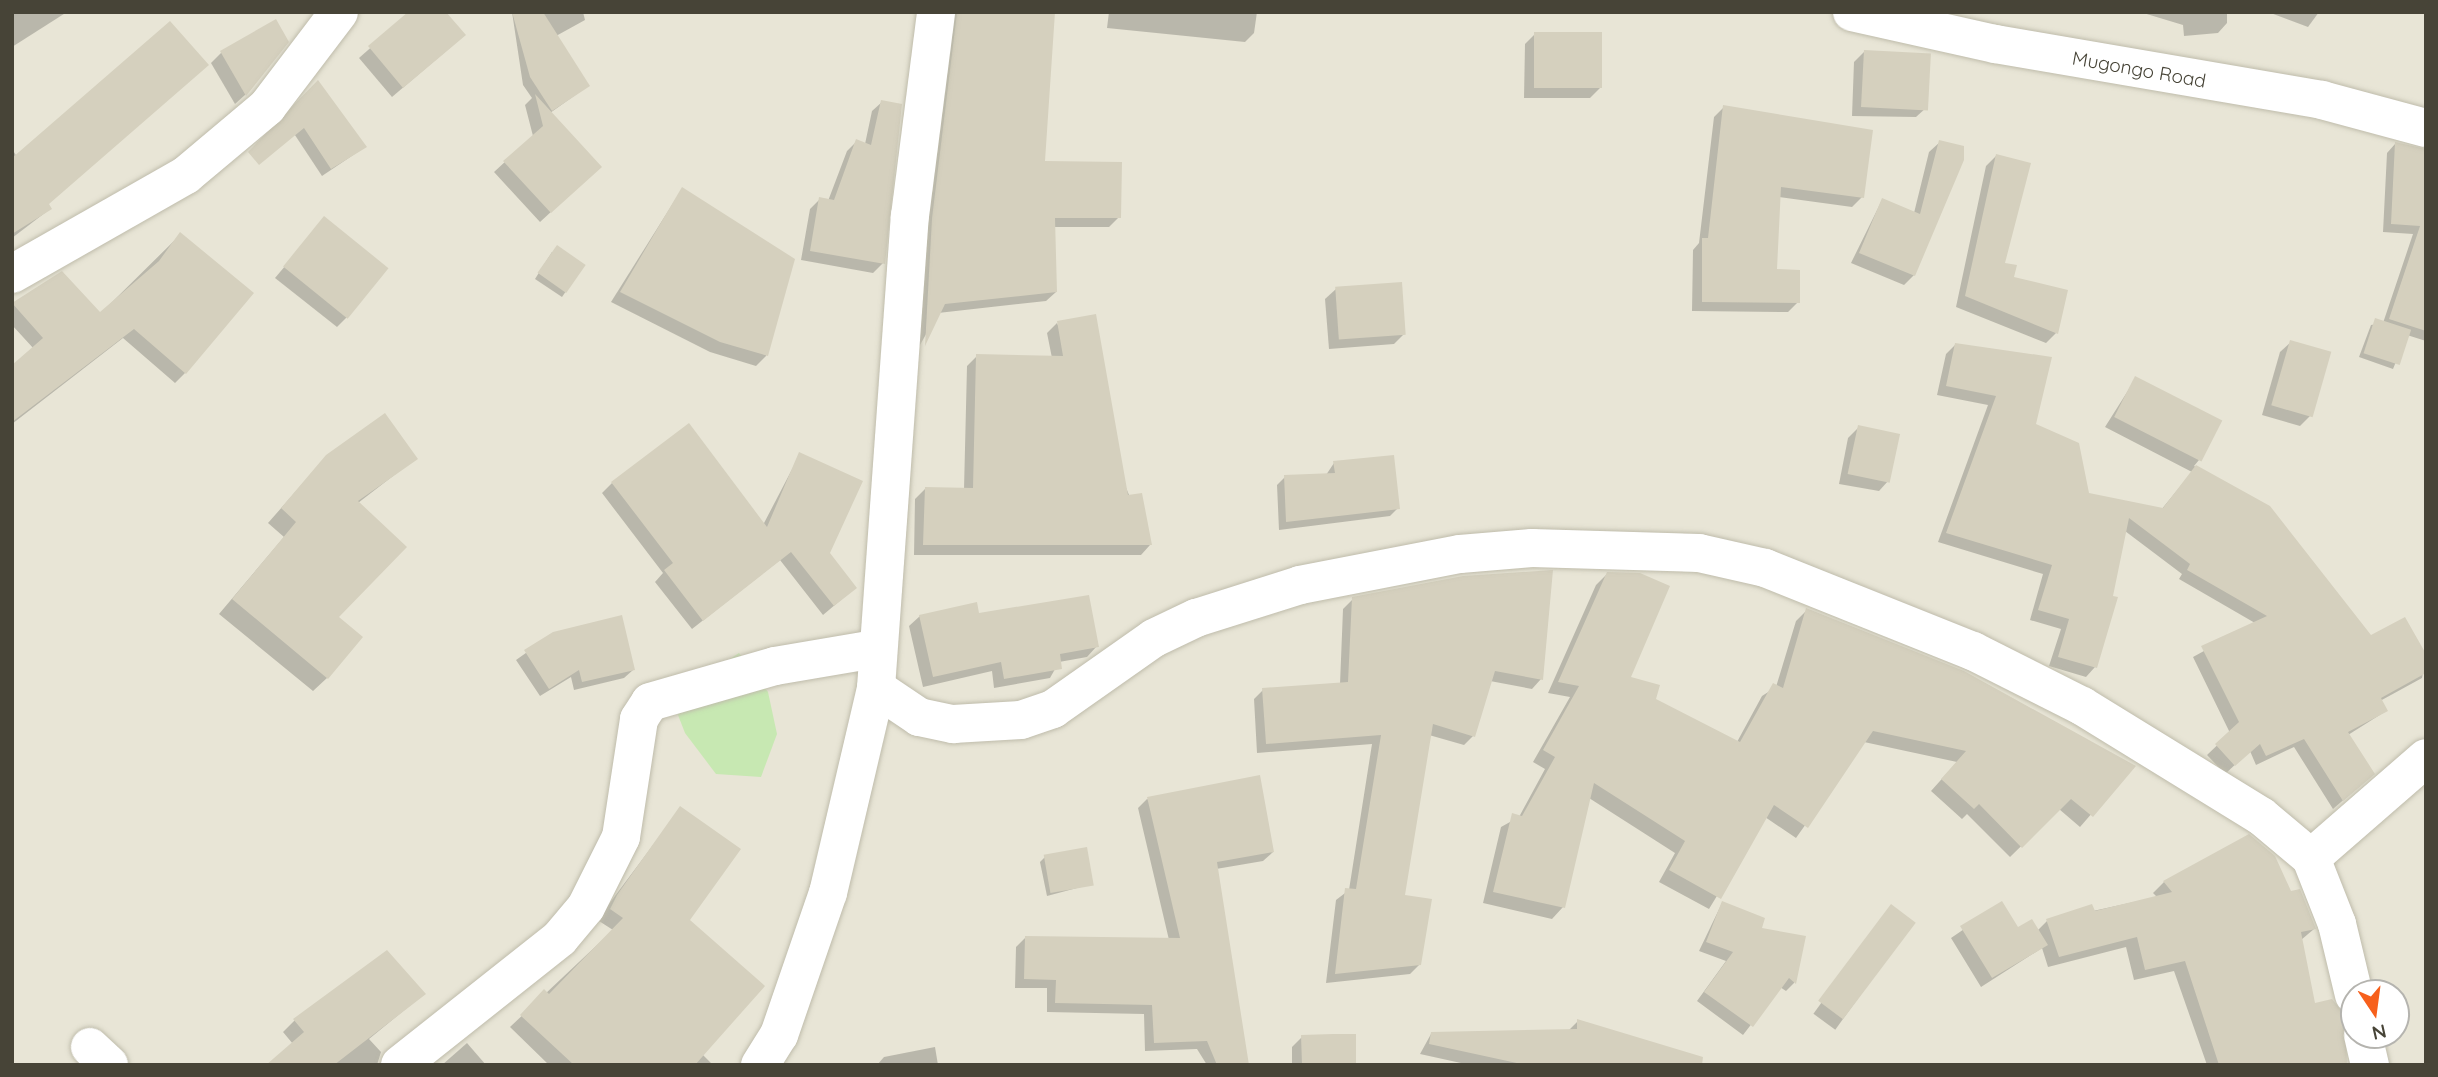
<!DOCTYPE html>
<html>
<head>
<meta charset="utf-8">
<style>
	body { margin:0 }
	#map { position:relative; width:2438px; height:1077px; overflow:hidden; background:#f4f2e8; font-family:Quicksand,sans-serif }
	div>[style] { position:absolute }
	.residential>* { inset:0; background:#e8e5d6 }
	.green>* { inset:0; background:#c7e8b2 }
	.shadow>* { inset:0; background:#0003; transform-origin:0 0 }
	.building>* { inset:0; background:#d5d0be; transform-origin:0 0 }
	.roads { filter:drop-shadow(0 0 2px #bfbcab) drop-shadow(0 0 2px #bfbcab) }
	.minor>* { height:38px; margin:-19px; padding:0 19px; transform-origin:19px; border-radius:19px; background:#fff }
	span { translate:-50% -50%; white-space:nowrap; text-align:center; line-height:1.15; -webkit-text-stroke:6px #fff; paint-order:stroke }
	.street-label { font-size:19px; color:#474437 }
	.frame { position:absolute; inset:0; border:14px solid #474437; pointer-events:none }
	.north { position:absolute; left:2340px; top:979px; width:70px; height:70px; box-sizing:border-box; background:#fff; border:2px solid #b5b4af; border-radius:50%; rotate:167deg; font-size:19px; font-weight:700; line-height:28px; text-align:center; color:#474437 }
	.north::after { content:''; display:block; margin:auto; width:24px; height:32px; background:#f7601c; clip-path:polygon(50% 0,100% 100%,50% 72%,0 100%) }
</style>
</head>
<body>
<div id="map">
	<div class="residential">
		<div style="clip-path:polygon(evenodd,12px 12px,2426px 12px,2426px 1065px,12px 1065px,12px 12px,2354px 993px,2396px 993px,2396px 1035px,2354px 1035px,2354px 993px)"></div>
	</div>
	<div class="green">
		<div style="clip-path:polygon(739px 653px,768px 692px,777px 734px,761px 777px,716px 774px,685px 733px,671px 697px)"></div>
	</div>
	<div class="shadow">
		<div style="clip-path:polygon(12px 12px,67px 12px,12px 47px)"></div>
		<div style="clip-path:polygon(411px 12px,453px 45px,392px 97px,359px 58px)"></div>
		<div style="clip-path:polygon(512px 12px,583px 12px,585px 20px,556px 36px,588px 86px,550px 113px,589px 177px,540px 222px,494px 172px,533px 136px,525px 105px,532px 98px,523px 85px)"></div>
		<div style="clip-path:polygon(942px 12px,1053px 12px,1043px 163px,1119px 217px,1109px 227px,1053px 227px,1056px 292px,1046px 301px,938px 313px,916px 352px)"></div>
		<div style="clip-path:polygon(1109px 12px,1257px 12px,1254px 33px,1245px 42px,1107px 28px)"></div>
		<div style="clip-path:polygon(2140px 12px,2227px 12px,2227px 23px,2218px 33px,2184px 36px,2183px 25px)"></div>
		<div style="clip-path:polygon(2268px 12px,2319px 12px,2308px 27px)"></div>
		<div style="clip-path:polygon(1535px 34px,1600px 88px,1590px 98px,1524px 98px,1525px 44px)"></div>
		<div style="clip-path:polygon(286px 43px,245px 95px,235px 104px,211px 63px,221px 53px)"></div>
		<div style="clip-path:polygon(1864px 52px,1927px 107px,1916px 117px,1852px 116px,1854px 62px)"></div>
		<div style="clip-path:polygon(882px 102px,883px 263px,873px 273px,801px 260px,810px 209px,820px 199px,828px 201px,847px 151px,857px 141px,865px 144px,872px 111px)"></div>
		<div style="clip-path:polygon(1724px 107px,1862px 197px,1852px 207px,1779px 197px,1776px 271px,1798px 302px,1788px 312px,1692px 311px,1693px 250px,1699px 243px,1714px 117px)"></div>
		<div style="clip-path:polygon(285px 120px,365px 147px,322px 176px)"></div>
		<div style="clip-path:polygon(1940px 142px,1914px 275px,1904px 285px,1851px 263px,1882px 200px,1914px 213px,1929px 152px)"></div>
		<div style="clip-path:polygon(2395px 144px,2426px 150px,2426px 341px,2407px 335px,2393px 369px,2359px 357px,2371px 325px,2383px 323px,2413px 234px,2383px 232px,2387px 153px)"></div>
		<div style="clip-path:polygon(12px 149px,50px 209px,12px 238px)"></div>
		<div style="clip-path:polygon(1996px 156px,2003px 264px,2012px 278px,2066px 292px,2056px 333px,2046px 343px,1956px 307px,1986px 166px)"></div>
		<div style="clip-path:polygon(682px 189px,793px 260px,766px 356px,756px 366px,710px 352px,611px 302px)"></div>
		<div style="clip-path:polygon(318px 227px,347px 317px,337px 327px,275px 278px)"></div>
		<div style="clip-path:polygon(180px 235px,185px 373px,175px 383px,123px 338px,12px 424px,12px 367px,34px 349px,12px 325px,12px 306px,62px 273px,100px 314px)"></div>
		<div style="clip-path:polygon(552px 252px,584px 265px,562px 297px,535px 279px)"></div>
		<div style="clip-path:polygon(1336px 289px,1404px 334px,1394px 344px,1329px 349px,1325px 299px)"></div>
		<div style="clip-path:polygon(1057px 323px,1150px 545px,1141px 555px,914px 555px,915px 499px,925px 489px,964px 489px,967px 366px,977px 356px,1052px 358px,1047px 333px)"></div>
		<div style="clip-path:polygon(2291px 342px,2310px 416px,2300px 426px,2262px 415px,2280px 352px)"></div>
		<div style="clip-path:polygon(1956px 344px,2034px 425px,2088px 495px,2161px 510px,2192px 472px,2105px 427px,2136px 378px,2199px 460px,2194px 466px,2269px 508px,2371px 637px,2426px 658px,2422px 678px,2380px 701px,2386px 711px,2348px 735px,2363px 783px,2333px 809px,2294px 747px,2256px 765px,2250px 751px,2225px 774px,2207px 755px,2230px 733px,2193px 657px,2255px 623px,2179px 579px,2182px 574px,2125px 531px,2095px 667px,2086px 677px,2049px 666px,2061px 629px,2030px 620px,2043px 574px,1938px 542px,1988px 405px,1937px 395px,1946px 354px)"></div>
		<div style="clip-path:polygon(1859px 427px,1889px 480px,1879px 491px,1839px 484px,1848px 438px)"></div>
		<div style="clip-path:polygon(800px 454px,828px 553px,855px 588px,823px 615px,780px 560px,692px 629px,655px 582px,663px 573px,602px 493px,612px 483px,763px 525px)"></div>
		<div style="clip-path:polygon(327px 456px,415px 459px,358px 503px,327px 678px,313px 691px,219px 614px,284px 537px,268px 523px)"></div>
		<div style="clip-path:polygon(1334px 463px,1398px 508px,1390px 516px,1279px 530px,1277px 485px,1285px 477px,1326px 475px)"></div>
		<div style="clip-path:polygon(1607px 574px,1628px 678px,1654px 700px,1737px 742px,1762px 696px,1776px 687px,1796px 621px,1807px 610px,2133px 766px,2080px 827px,2059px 809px,2010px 857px,1967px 814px,1962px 819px,1931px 791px,1957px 762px,1864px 742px,1796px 838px,1765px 817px,1709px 909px,1659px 882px,1675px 853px,1589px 798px,1563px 907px,1552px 919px,1483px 903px,1501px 827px,1519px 817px,1545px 769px,1533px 762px,1570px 697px,1548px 693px,1596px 585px)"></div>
		<div style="clip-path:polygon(1353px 599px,1541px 679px,1532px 689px,1490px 681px,1473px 736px,1464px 745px,1429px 735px,1403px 897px,1420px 964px,1410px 974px,1326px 983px,1336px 900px,1349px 890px,1372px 744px,1257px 753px,1254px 699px,1263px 690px,1340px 684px,1343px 609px)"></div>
		<div style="clip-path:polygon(978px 615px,1097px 646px,1087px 657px,1059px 662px,1050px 678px,994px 688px,992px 671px,923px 687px,909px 626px,920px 616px)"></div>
		<div style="clip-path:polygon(554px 633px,633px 670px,624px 678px,574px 690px,571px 677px,540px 696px,516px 660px)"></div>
		<div style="clip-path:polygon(1147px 799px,1273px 852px,1263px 861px,1216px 869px,1247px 1065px,1207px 1065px,1197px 1049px,1145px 1051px,1144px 1014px,1047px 1012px,1047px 988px,1015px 988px,1016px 947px,1026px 937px,1169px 940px,1138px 808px)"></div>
		<div style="clip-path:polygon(680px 809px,702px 1054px,711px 1063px,549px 1065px,510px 1027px,613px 930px,599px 921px,606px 908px)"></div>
		<div style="clip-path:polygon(1045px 857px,1092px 884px,1047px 896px,1040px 862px)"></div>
		<div style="clip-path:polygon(2164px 882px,2290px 893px,2314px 929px,2301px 940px,2314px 1005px,2346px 1065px,2207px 1065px,2174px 971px,2134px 980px,2126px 947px,2048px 967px,2042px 948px,1981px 987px,1951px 938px,2001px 904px,2017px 930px,2037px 931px,2047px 921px,2157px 897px,2153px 893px)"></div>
		<div style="clip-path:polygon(1722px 903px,1759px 929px,1804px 938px,1794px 983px,1786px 991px,1780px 987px,1743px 1035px,1697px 1001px,1726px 961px,1699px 951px)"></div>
		<div style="left:1891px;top:907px;width:27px;height:132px;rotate:36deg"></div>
		<div style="clip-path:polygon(424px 994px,369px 1039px,381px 1052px,377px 1065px,268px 1065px,293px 1044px,283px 1032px,295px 1020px)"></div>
		<div style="clip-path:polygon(1578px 1021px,1698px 1065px,1470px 1065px,1420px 1054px,1431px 1034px,1568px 1031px)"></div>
		<div style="clip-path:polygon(1302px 1037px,1354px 1065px,1292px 1065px,1292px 1047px)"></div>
		<div style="clip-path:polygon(467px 1043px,486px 1065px,442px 1065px)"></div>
		<div style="clip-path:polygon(935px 1047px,938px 1065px,877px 1065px,884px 1057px)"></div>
	</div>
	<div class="building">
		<div style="clip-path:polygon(408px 12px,446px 12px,466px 35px,403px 88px,368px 46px)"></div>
		<div style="clip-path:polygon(512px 12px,543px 12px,590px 86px,552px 111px,530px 77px)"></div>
		<div style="clip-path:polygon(957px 12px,1055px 12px,1045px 161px,1122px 162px,1121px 218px,1055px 218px,1057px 292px,945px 304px,925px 346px,932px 218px)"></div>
		<div style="clip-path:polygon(276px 19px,289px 42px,246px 96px,220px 51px)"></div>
		<div style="clip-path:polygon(170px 21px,209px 65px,49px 204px,52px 209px,12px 234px,12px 158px)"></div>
		<div style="left:1534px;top:32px;width:68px;height:56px"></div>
		<div style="left:1864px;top:50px;width:67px;height:57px;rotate:3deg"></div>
		<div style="clip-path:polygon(318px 80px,367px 147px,331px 169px,304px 128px,259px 165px,248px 152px)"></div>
		<div style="clip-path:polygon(535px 94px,602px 167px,551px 213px,503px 161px,543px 126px)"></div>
		<div style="clip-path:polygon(881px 100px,902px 104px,885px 264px,810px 251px,819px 197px,834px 200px,856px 139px,871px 145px)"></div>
		<div style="clip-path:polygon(1723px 105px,1873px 130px,1864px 198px,1781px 187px,1777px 269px,1800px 270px,1800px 303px,1702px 302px,1702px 238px,1708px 238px)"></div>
		<div style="clip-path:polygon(1939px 140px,1964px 146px,1964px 160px,1915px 276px,1859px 253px,1882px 198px,1920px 214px)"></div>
		<div style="clip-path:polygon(2395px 142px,2426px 149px,2426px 331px,2389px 319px,2420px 226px,2391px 224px)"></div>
		<div style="clip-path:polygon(1996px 154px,2031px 163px,2005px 263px,2017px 265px,2014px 277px,2068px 290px,2058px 334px,1965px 296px)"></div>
		<div style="clip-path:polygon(682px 187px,795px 259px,768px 356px,720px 342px,620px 292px)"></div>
		<div style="left:324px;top:216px;width:83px;height:65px;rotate:39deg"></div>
		<div style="clip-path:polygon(180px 232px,254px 293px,186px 374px,134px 329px,12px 422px,12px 365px,43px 338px,12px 303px,62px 271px,100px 312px,159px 261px)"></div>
		<div style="left:557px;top:245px;width:35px;height:34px;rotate:35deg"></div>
		<div style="left:1402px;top:282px;width:53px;height:67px;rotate:86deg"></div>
		<div style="clip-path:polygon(1096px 314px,1128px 495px,1142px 493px,1152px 545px,923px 545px,925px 487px,973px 488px,976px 354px,1063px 356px,1057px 321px)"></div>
		<div style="left:2375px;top:318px;width:38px;height:37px;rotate:18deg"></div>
		<div style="left:2290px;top:340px;width:43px;height:68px;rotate:16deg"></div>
		<div style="clip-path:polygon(1955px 343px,2052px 357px,2036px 424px,2079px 443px,2089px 493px,2163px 508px,2196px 465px,2270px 506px,2371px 635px,2405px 617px,2426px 654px,2426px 673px,2381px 698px,2388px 711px,2348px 732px,2375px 774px,2343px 801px,2304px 739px,2266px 756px,2260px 744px,2235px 766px,2215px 744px,2239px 722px,2201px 646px,2267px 616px,2187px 570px,2190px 564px,2129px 518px,2113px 596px,2118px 597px,2097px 668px,2058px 657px,2069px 619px,2038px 610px,2052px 565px,1946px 533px,1996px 396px,1946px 386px)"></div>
		<div style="left:2135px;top:376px;width:98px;height:46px;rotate:27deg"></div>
		<div style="clip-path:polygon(385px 413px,418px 459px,358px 501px,407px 547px,339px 617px,363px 637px,328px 679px,232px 599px,296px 522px,281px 508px,326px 455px)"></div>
		<div style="clip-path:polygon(689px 423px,767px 527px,799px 452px,863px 481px,830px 553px,857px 588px,834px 606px,791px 552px,703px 621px,664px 570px,673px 563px,611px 482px)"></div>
		<div style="left:1858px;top:425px;width:43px;height:50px;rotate:12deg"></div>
		<div style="clip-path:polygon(1394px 455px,1400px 509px,1286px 522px,1284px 475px,1335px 473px,1333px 461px)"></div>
		<div style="clip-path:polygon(1553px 570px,1543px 680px,1495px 671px,1475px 737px,1433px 724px,1405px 895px,1432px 899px,1421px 965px,1335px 974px,1345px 888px,1356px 889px,1381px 735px,1266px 744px,1262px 688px,1348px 682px,1352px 597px,1463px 576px)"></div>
		<div style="clip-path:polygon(1607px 572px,1640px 573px,1670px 586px,1631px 677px,1660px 685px,1656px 699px,1740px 742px,1773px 683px,1783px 688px,1806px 608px,1964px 671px,2136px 766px,2093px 817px,2071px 799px,2022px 848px,1979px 804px,1974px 809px,1941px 779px,1966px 751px,1873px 731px,1808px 828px,1774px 805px,1721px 899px,1669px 870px,1685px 841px,1594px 783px,1565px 908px,1493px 892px,1512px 813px,1522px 816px,1555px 757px,1543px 750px,1579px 686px,1558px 682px)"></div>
		<div style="clip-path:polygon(1089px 595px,1099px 647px,1060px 654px,1062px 669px,1004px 679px,1001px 662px,933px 677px,919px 615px,977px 602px,979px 613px)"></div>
		<div style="clip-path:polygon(622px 615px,635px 670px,582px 682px,579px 670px,549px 689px,524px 650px,553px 632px)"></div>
		<div style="clip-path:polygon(1260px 775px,1274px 852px,1217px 862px,1249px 1065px,1217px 1065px,1207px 1041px,1154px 1043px,1152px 1005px,1055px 1003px,1056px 980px,1024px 979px,1025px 936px,1180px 938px,1147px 797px)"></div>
		<div style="clip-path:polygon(680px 806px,741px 849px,690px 920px,765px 986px,695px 1065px,574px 1065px,520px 1015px,544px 989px,549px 994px,623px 918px,610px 909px,617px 895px)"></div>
		<div style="clip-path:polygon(2249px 834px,2275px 856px,2291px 891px,2300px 889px,2316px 929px,2301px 932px,2315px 1003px,2332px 999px,2345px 1015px,2347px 1065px,2219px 1065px,2185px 961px,2145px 970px,2137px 937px,2059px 957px,2046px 919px,2092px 904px,2095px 911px,2172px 892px,2163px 881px)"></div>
		<div style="left:1087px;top:847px;width:39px;height:44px;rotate:80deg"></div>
		<div style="clip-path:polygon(1722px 901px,1765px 918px,1762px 928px,1806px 936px,1796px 984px,1789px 978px,1753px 1027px,1704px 992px,1733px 952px,1706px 942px)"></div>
		<div style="clip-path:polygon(2002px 901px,2018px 927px,2032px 919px,2048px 945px,1992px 978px,1960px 926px)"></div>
		<div style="left:1891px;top:904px;width:31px;height:121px;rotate:37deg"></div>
		<div style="clip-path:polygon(387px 950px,426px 994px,334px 1065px,266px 1065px,304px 1032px,293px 1019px)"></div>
		<div style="clip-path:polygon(1577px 1019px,1703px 1057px,1702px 1065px,1526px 1065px,1429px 1044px,1431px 1032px,1577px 1029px)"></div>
		<div style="clip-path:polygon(1333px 1034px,1356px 1034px,1356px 1065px,1302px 1065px,1301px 1035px)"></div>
	</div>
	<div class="roads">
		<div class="minor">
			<div style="left:1852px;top:12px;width:147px;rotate:12.6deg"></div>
			<div style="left:1995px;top:44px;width:332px;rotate:9.7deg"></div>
			<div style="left:2322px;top:100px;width:108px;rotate:15.1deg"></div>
			<div style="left:12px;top:274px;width:200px;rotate:-29.6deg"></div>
			<div style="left:186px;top:175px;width:106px;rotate:-40deg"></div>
			<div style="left:267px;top:107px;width:119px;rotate:-52.8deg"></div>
			<div style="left:876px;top:688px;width:52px;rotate:34deg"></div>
			<div style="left:919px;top:717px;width:35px;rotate:12deg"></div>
			<div style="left:953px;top:724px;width:68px;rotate:-3.4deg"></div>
			<div style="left:1021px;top:720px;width:34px;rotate:-19deg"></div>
			<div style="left:1053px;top:709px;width:123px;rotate:-35.1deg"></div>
			<div style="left:1154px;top:638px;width:47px;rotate:-25.5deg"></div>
			<div style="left:1196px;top:618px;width:109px;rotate:-17.6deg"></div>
			<div style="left:1300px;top:585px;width:163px;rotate:-11deg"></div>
			<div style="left:1460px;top:554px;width:72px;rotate:-4.8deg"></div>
			<div style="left:1532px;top:548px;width:167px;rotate:1.7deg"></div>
			<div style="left:1699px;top:553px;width:68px;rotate:12.8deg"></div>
			<div style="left:1765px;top:568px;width:224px;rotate:21.8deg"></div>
			<div style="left:1973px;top:651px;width:122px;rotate:26.8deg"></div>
			<div style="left:2082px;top:706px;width:210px;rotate:31.6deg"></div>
			<div style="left:2261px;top:816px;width:65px;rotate:40deg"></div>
			<div style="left:2311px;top:858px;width:71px;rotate:68.5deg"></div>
			<div style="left:2337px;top:924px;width:73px;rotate:76.5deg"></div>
			<div style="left:2311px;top:858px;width:152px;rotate:-41deg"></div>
			<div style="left:2363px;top:1035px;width:31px;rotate:77deg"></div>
			<div style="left:90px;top:1047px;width:26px;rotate:43deg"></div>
			<div style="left:400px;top:1065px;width:204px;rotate:-38.4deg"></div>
			<div style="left:560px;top:938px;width:40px;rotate:-50deg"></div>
			<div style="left:586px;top:907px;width:78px;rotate:-63.4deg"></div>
			<div style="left:621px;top:837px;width:119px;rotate:-81.3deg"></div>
			<div style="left:639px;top:719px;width:20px;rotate:-57deg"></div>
			<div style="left:650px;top:702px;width:130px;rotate:-16.1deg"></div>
			<div style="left:775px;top:666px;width:100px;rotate:-9.7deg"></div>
			<div style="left:760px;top:1065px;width:36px;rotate:-58deg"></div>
			<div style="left:779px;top:1035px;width:150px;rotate:-71deg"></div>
			<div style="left:828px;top:893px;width:211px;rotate:-76.8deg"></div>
			<div style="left:876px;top:688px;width:473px;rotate:-85.9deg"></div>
			<div style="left:910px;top:216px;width:206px;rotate:-82.7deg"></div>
		</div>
	</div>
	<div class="street-label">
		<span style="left:2139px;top:70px;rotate:10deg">Mugongo Road</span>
	</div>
	<div class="frame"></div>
	<div class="north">N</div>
</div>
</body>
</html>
